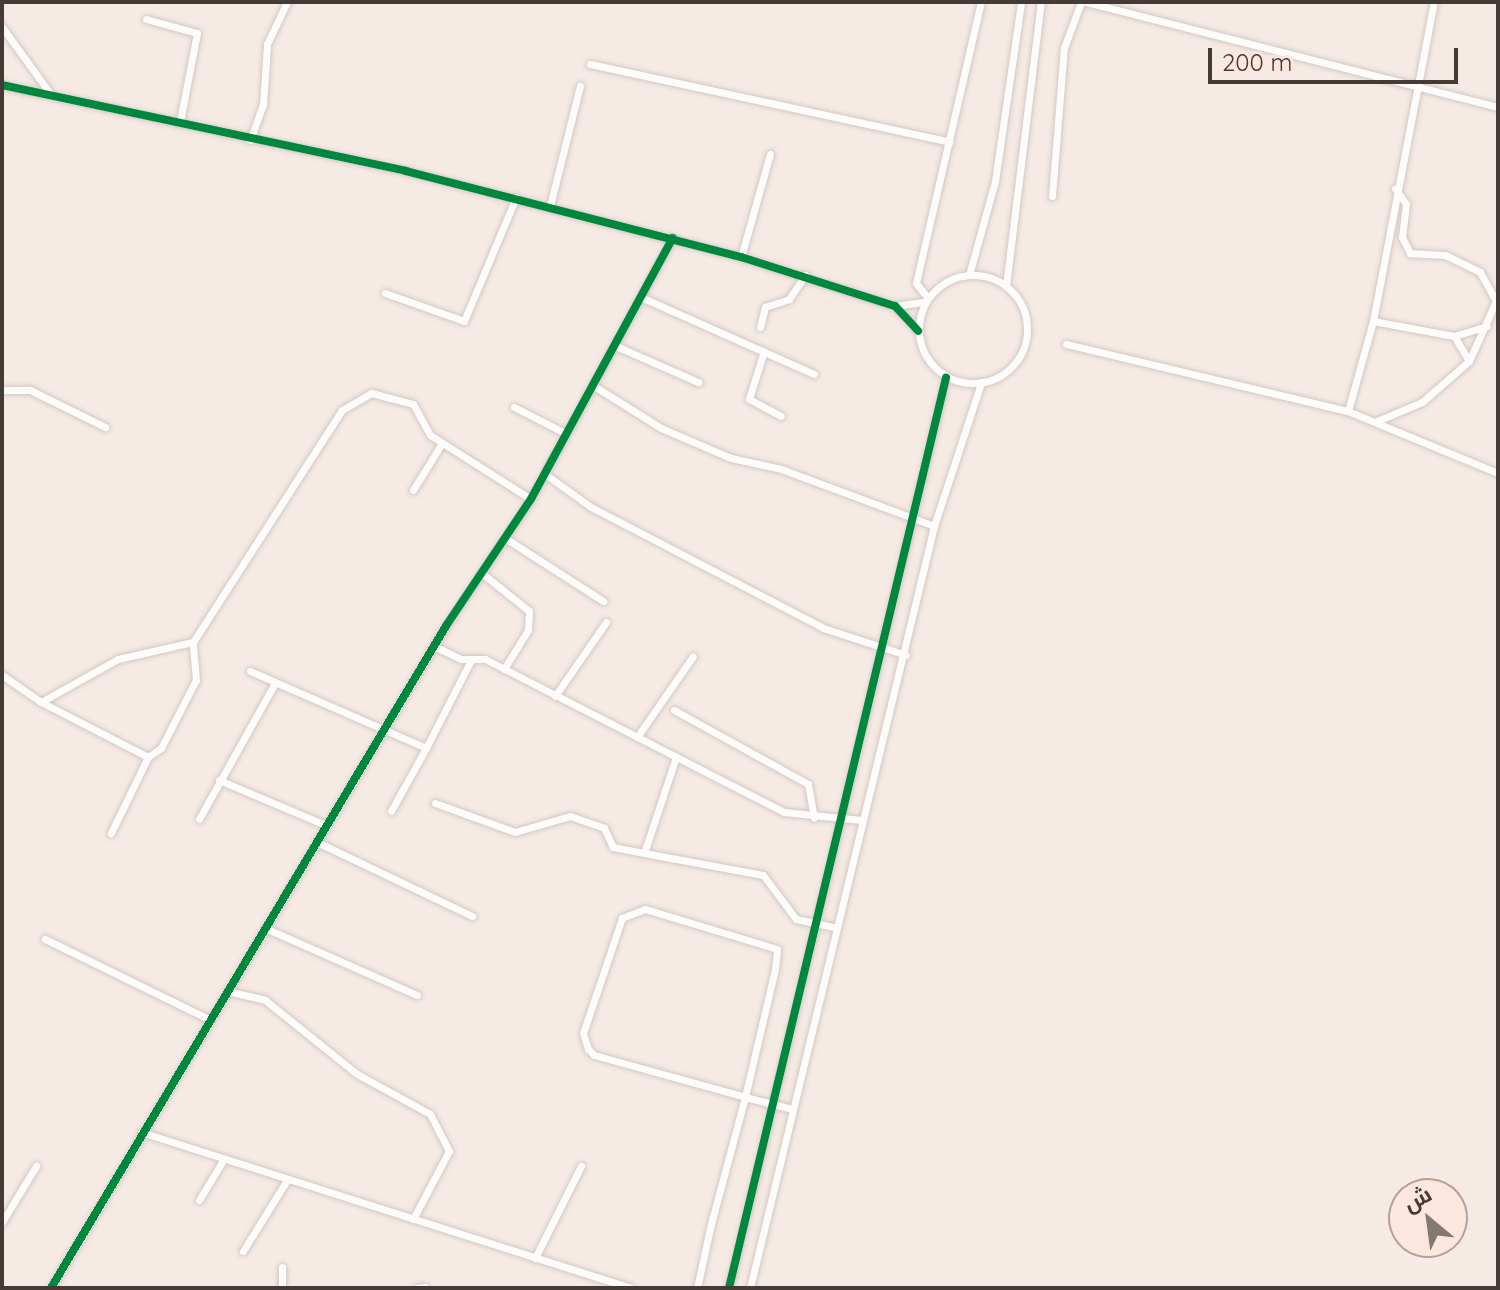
<!DOCTYPE html>
<html>
<head>
<meta charset="utf-8">
<style>
	body { margin:0 }
	#map { position:relative; width:1500px; height:1290px; overflow:hidden; background:#f6eae4; font-family:Quicksand,Cairo,sans-serif }
	div>[style] { position:absolute }
	.roads { filter:drop-shadow(0 0 2px #d3c8c4) drop-shadow(0 0 2px #d3c8c4) }
	.minor>* { height:7px; margin:-3.5px; padding:0 3.5px; transform-origin:3.5px; border-radius:3.5px; background:#fefcfb }
	.minor>.ring { margin:-3.5px; padding:0; box-sizing:content-box; background:none; border:7px solid #fefcfb; border-radius:50% }
	.cycleway>* { height:8px; margin:-4px; padding:0 4px; transform-origin:4px; border-radius:4px; background:#00873e }
	span { translate:-50% -50%; white-space:nowrap; text-align:center; line-height:1.15; -webkit-text-stroke:8px #fde6dd; paint-order:stroke }
	.frame { position:absolute; inset:0; border:4px solid #453a35; pointer-events:none }
	.north { position:absolute; left:1388px; top:1178px; width:80px; height:80px; box-sizing:border-box; background:#fde6dd; border:2px solid #b3a19a; border-radius:50%; rotate:331deg; font-size:22px; font-weight:700; line-height:32px; text-align:center; color:#453a35 }
	.north::after { content:''; display:block; margin:auto; width:28px; height:36px; background:#837872; clip-path:polygon(50% 0,100% 100%,50% 72%,0 100%) }
	.scale { position:absolute; left:1208px; top:48px; width:250px; height:36px; box-sizing:border-box; border:4px solid #453a35; border-top:0; padding-left:10px; font-size:24px; line-height:28px; white-space:nowrap; color:#453a35; -webkit-text-stroke:6px #fde6dd; paint-order:stroke }
</style>
</head>
<body>
<div id="map">
	<div class="roads">
		<div class="minor">
			<div style="left:1086px;top:2px;width:425px;rotate:14.3deg"></div>
			<div style="left:146px;top:19px;width:53px;rotate:15.4deg"></div>
			<div style="left:197px;top:33px;width:90px;rotate:100.9deg"></div>
			<div style="left:2px;top:27px;width:85px;rotate:54.1deg"></div>
			<div style="left:590px;top:64px;width:368px;rotate:12.2deg"></div>
			<div style="left:2px;top:85px;width:413px;rotate:12deg"></div>
			<div style="left:406px;top:171px;width:346px;rotate:14.4deg"></div>
			<div style="left:741px;top:257px;width:162px;rotate:17.7deg"></div>
			<div style="left:895px;top:306px;width:34px;rotate:47deg"></div>
			<div style="left:250px;top:140px;width:37px;rotate:-70deg"></div>
			<div style="left:263px;top:105px;width:61px;rotate:-86.2deg"></div>
			<div style="left:267px;top:44px;width:47px;rotate:-64.5deg"></div>
			<div style="left:1052px;top:196px;width:148px;rotate:-85.4deg"></div>
			<div style="left:1064px;top:48px;width:49px;rotate:-69.7deg"></div>
			<div style="left:550px;top:206px;width:124px;rotate:-76deg"></div>
			<div style="left:741px;top:257px;width:107px;rotate:-74.3deg"></div>
			<div class="ring" style="left:919px;top:275px;width:101px;height:101px"></div>
			<div style="left:969px;top:275px;width:98px;rotate:-74.5deg"></div>
			<div style="left:995px;top:181px;width:181px;rotate:-81.7deg"></div>
			<div style="left:1006px;top:286px;width:286px;rotate:-83deg"></div>
			<div style="left:385px;top:293px;width:84px;rotate:19.5deg"></div>
			<div style="left:464px;top:321px;width:134px;rotate:-67.2deg"></div>
			<div style="left:643px;top:298px;width:187px;rotate:24deg"></div>
			<div style="left:928px;top:298px;width:19px;rotate:-129deg"></div>
			<div style="left:916px;top:283px;width:288px;rotate:-77deg"></div>
			<div style="left:895px;top:306px;width:30px;rotate:-8deg"></div>
			<div style="left:1373px;top:321px;width:82px;rotate:10.5deg"></div>
			<div style="left:1454px;top:336px;width:34px;rotate:-17deg"></div>
			<div style="left:760px;top:327px;width:21px;rotate:-76deg"></div>
			<div style="left:765px;top:307px;width:25px;rotate:-18deg"></div>
			<div style="left:789px;top:299px;width:29px;rotate:-56deg"></div>
			<div style="left:1454px;top:336px;width:29px;rotate:59deg"></div>
			<div style="left:1066px;top:344px;width:290px;rotate:13.4deg"></div>
			<div style="left:1348px;top:411px;width:162px;rotate:22.5deg"></div>
			<div style="left:616px;top:346px;width:90px;rotate:23.7deg"></div>
			<div style="left:763px;top:354px;width:47px;rotate:107.3deg"></div>
			<div style="left:749px;top:399px;width:36px;rotate:28deg"></div>
			<div style="left:594px;top:386px;width:79px;rotate:32.1deg"></div>
			<div style="left:661px;top:428px;width:76px;rotate:23.2deg"></div>
			<div style="left:731px;top:458px;width:51px;rotate:12.4deg"></div>
			<div style="left:781px;top:469px;width:163px;rotate:20.4deg"></div>
			<div style="left:2px;top:390px;width:28px"></div>
			<div style="left:30px;top:390px;width:84px;rotate:26.3deg"></div>
			<div style="left:514px;top:407px;width:59px;rotate:27deg"></div>
			<div style="left:1348px;top:411px;width:93px;rotate:-74.5deg"></div>
			<div style="left:1373px;top:321px;width:325px;rotate:-79.2deg"></div>
			<div style="left:1377px;top:421px;width:49px;rotate:-22.9deg"></div>
			<div style="left:1422px;top:402px;width:62px;rotate:-41.1deg"></div>
			<div style="left:1469px;top:361px;width:66px;rotate:-65.8deg"></div>
			<div style="left:1496px;top:301px;width:33px;rotate:-119deg"></div>
			<div style="left:1480px;top:272px;width:39px;rotate:-154deg"></div>
			<div style="left:1445px;top:255px;width:35px;rotate:-177deg"></div>
			<div style="left:1410px;top:253px;width:18px;rotate:-117deg"></div>
			<div style="left:1402px;top:237px;width:33px;rotate:-83deg"></div>
			<div style="left:1406px;top:204px;width:19px;rotate:-125deg"></div>
			<div style="left:545px;top:474px;width:57px;rotate:35.7deg"></div>
			<div style="left:591px;top:507px;width:262px;rotate:27.5deg"></div>
			<div style="left:823px;top:628px;width:87px;rotate:18deg"></div>
			<div style="left:413px;top:490px;width:55px;rotate:-58.3deg"></div>
			<div style="left:505px;top:538px;width:117px;rotate:32.7deg"></div>
			<div style="left:483px;top:574px;width:59px;rotate:38.8deg"></div>
			<div style="left:529px;top:611px;width:19px;rotate:93deg"></div>
			<div style="left:528px;top:630px;width:46px;rotate:121.6deg"></div>
			<div style="left:434px;top:646px;width:30px;rotate:26deg"></div>
			<div style="left:461px;top:659px;width:24px"></div>
			<div style="left:485px;top:659px;width:336px;rotate:27.1deg"></div>
			<div style="left:784px;top:812px;width:78px;rotate:5.9deg"></div>
			<div style="left:250px;top:671px;width:192px;rotate:23.6deg"></div>
			<div style="left:426px;top:748px;width:99px;rotate:-62.9deg"></div>
			<div style="left:2px;top:675px;width:47px;rotate:34.7deg"></div>
			<div style="left:41px;top:702px;width:88px;rotate:-29.2deg"></div>
			<div style="left:118px;top:659px;width:77px;rotate:-12.8deg"></div>
			<div style="left:193px;top:642px;width:276px;rotate:-57.3deg"></div>
			<div style="left:342px;top:410px;width:34px;rotate:-30deg"></div>
			<div style="left:371px;top:393px;width:43px;rotate:14.7deg"></div>
			<div style="left:413px;top:404px;width:35px;rotate:61deg"></div>
			<div style="left:430px;top:435px;width:120px;rotate:32.4deg"></div>
			<div style="left:555px;top:696px;width:90px;rotate:-55.4deg"></div>
			<div style="left:41px;top:702px;width:120px;rotate:27.2deg"></div>
			<div style="left:148px;top:757px;width:85px;rotate:116deg"></div>
			<div style="left:674px;top:710px;width:153px;rotate:28.9deg"></div>
			<div style="left:808px;top:784px;width:34px;rotate:80deg"></div>
			<div style="left:637px;top:737px;width:98px;rotate:-55.3deg"></div>
			<div style="left:148px;top:757px;width:16px;rotate:-35deg"></div>
			<div style="left:161px;top:748px;width:76px;rotate:-62.8deg"></div>
			<div style="left:196px;top:680px;width:38px;rotate:-95deg"></div>
			<div style="left:676px;top:757px;width:101px;rotate:108.4deg"></div>
			<div style="left:644px;top:853px;width:121px;rotate:10.5deg"></div>
			<div style="left:763px;top:875px;width:55px;rotate:53.1deg"></div>
			<div style="left:796px;top:919px;width:40px;rotate:12deg"></div>
			<div style="left:219px;top:780px;width:118px;rotate:22.9deg"></div>
			<div style="left:435px;top:803px;width:85px;rotate:19.9deg"></div>
			<div style="left:515px;top:832px;width:57px;rotate:-16.2deg"></div>
			<div style="left:570px;top:816px;width:36px;rotate:19deg"></div>
			<div style="left:604px;top:828px;width:21px;rotate:65deg"></div>
			<div style="left:613px;top:847px;width:32px;rotate:11deg"></div>
			<div style="left:391px;top:811px;width:72px;rotate:-60.9deg"></div>
			<div style="left:199px;top:819px;width:156px;rotate:-60.8deg"></div>
			<div style="left:317px;top:842px;width:172px;rotate:25.5deg"></div>
			<div style="left:265px;top:928px;width:166px;rotate:23.8deg"></div>
			<div style="left:45px;top:939px;width:184px;rotate:26.1deg"></div>
			<div style="left:227px;top:991px;width:39px;rotate:13deg"></div>
			<div style="left:265px;top:1000px;width:118px;rotate:38.8deg"></div>
			<div style="left:357px;top:1074px;width:83px;rotate:28.7deg"></div>
			<div style="left:430px;top:1114px;width:42px;rotate:62.8deg"></div>
			<div style="left:449px;top:1151px;width:77px;rotate:117.9deg"></div>
			<div style="left:141px;top:1132px;width:514px;rotate:17.66deg"></div>
			<div style="left:199px;top:1200px;width:44px;rotate:-58.8deg"></div>
			<div style="left:2px;top:1222px;width:66px;rotate:-58.7deg"></div>
			<div style="left:243px;top:1251px;width:84px;rotate:-58.2deg"></div>
			<div style="left:535px;top:1258px;width:103px;rotate:-63.4deg"></div>
			<div style="left:282px;top:1267px;width:21px;rotate:90deg"></div>
			<div style="left:51px;top:1288px;width:771px;rotate:-59.18deg"></div>
			<div style="left:446px;top:626px;width:153px;rotate:-56.2deg"></div>
			<div style="left:531px;top:499px;width:297px;rotate:-61.5deg"></div>
			<div style="left:417px;top:1288px;width:8px;rotate:-7deg"></div>
			<div style="left:697px;top:1288px;width:66px;rotate:-77.7deg"></div>
			<div style="left:711px;top:1224px;width:131px;rotate:-75deg"></div>
			<div style="left:745px;top:1097px;width:131px;rotate:-76.8deg"></div>
			<div style="left:775px;top:969px;width:20px;rotate:-84deg"></div>
			<div style="left:777px;top:949px;width:138px;rotate:-163.1deg"></div>
			<div style="left:645px;top:909px;width:25px;rotate:159deg"></div>
			<div style="left:622px;top:918px;width:121px;rotate:108.7deg"></div>
			<div style="left:583px;top:1033px;width:17px;rotate:73deg"></div>
			<div style="left:588px;top:1049px;width:8px;rotate:45deg"></div>
			<div style="left:594px;top:1055px;width:157px;rotate:15.5deg"></div>
			<div style="left:745px;top:1097px;width:49px;rotate:14.3deg"></div>
			<div style="left:729px;top:1288px;width:936px;rotate:-76.59deg"></div>
			<div style="left:750px;top:1288px;width:784px;rotate:-76.42deg"></div>
			<div style="left:934px;top:526px;width:151px;rotate:-71.8deg"></div>
		</div>
	</div>
	<div class="cycleway">
		<div style="left:2px;top:85px;width:413px;rotate:12deg"></div>
		<div style="left:406px;top:171px;width:346px;rotate:14.4deg"></div>
		<div style="left:741px;top:257px;width:162px;rotate:17.7deg"></div>
		<div style="left:895px;top:306px;width:34px;rotate:47deg"></div>
		<div style="left:51px;top:1288px;width:771px;rotate:-59.18deg"></div>
		<div style="left:446px;top:626px;width:153px;rotate:-56.2deg"></div>
		<div style="left:531px;top:499px;width:297px;rotate:-61.5deg"></div>
		<div style="left:729px;top:1288px;width:936px;rotate:-76.59deg"></div>
	</div>
	<div class="frame"></div>
	<div class="north">ش</div>
	<div class="scale">200 m</div>
</div>
</body>
</html>
